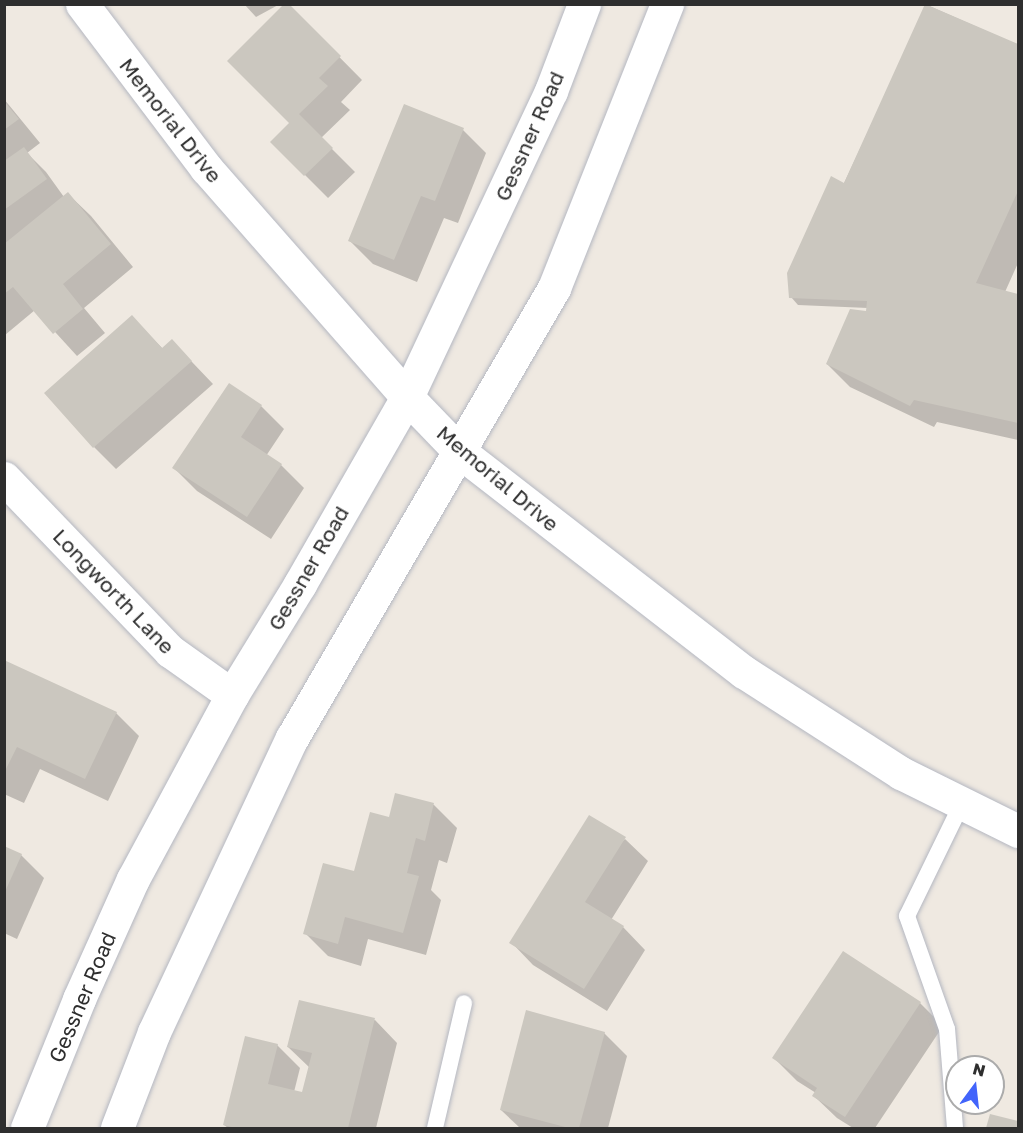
<!DOCTYPE html>
<html>
<head>
<meta charset="utf-8">
<style>
	body { margin:0 }
	#map { position:relative; width:1023px; height:1133px; overflow:hidden; background:#efe9e1; font-family:"Golos Text",sans-serif }
	div>[style] { position:absolute }
	.shadow>* { inset:0; background:#0003 }
	.building>* { inset:0; background:#cbc7bf }
	.roads { filter:drop-shadow(0 0 2px #b4b7c1) drop-shadow(0 0 2px #b4b7c1) }
	.lane>* { height:16px; margin:-8px; padding:0 8px; transform-origin:8px; border-radius:8px; background:#fff }
	.street>* { height:33px; margin:-16.5px; padding:0 16.5px; transform-origin:16.5px; border-radius:16.5px; background:#fff }
	.secondary>* { height:33px; margin:-16.5px; padding:0 16.5px; transform-origin:16.5px; border-radius:16.5px; background:#fff }
	span { translate:-50% -50%; white-space:nowrap; text-align:center; line-height:1.15; -webkit-text-stroke:4.5px #fff; paint-order:stroke }
	.street-label { font-size:21px; color:#2e2e2e }
	.frame { position:absolute; inset:0; border:6px solid #2e2e2e; pointer-events:none }
	.north { position:absolute; left:945px; top:1055px; width:60px; height:60px; box-sizing:border-box; background:#fff; border:2px solid #ababab; border-radius:50%; rotate:15deg; font-size:16px; font-weight:700; line-height:24px; text-align:center; color:#2e2e2e }
	.north::after { content:''; display:block; margin:auto; width:21px; height:27px; background:#4264fb; clip-path:polygon(50% 0,100% 100%,50% 72%,0 100%) }
</style>
</head>
<body>
<div id="map">
	<div class="shadow">
		<div style="clip-path:polygon(244px 4px,280px 4px,256px 17px)"></div>
		<div style="clip-path:polygon(287px 4px,362px 80px,341px 102px,350px 110px,321px 138px,355px 172px,328px 198px,272px 142px,291px 123px)"></div>
		<div style="clip-path:polygon(927px 5px,1018px 45px,1018px 263px,1005px 292px,1018px 296px,1018px 440px,937px 422px,934px 427px,850px 387px,827px 364px,871px 313px,868px 308px,798px 305px,791px 297px)"></div>
		<div style="clip-path:polygon(4px 99px,40px 143px,27px 153px,46px 172px,64px 197px,68px 194px,91px 216px,133px 267px,84px 308px,105px 333px,77px 356px,35px 310px,5px 335px)"></div>
		<div style="clip-path:polygon(405px 106px,463px 130px,486px 153px,458px 223px,444px 218px,417px 282px,373px 264px,350px 241px)"></div>
		<div style="clip-path:polygon(132px 317px,163px 349px,172px 341px,213px 384px,116px 469px,94px 447px)"></div>
		<div style="clip-path:polygon(261px 406px,284px 429px,266px 456px,281px 465px,304px 488px,271px 539px,197px 491px,174px 468px)"></div>
		<div style="clip-path:polygon(4px 661px,116px 713px,139px 736px,108px 801px,40px 769px,24px 803px,4px 794px)"></div>
		<div style="clip-path:polygon(396px 795px,434px 805px,457px 828px,447px 863px,439px 860px,431px 890px,441px 900px,426px 955px,368px 939px,361px 966px,328px 956px,305px 933px,355px 873px,390px 819px)"></div>
		<div style="clip-path:polygon(625px 839px,648px 861px,611px 920px,623px 927px,645px 950px,607px 1011px,533px 965px,511px 942px)"></div>
		<div style="clip-path:polygon(4px 848px,21px 855px,44px 878px,17px 939px,4px 933px)"></div>
		<div style="clip-path:polygon(920px 1003px,943px 1026px,875px 1128px,853px 1128px,837px 1118px,814px 1096px,816px 1093px,797px 1081px,774px 1058px)"></div>
		<div style="clip-path:polygon(375px 1020px,397px 1043px,376px 1128px,228px 1128px,224px 1125px,277px 1045px,300px 1068px,294px 1092px,303px 1094px,310px 1068px,288px 1047px)"></div>
		<div style="clip-path:polygon(604px 1033px,627px 1056px,608px 1128px,520px 1128px,501px 1110px)"></div>
		<div style="clip-path:polygon(991px 1115px,1018px 1123px,1018px 1128px,988px 1128px)"></div>
	</div>
	<div class="building">
		<div style="clip-path:polygon(284px 4px,289px 4px,341px 56px,319px 78px,328px 86px,299px 114px,333px 148px,304px 176px,270px 142px,289px 123px,227px 61px)"></div>
		<div style="clip-path:polygon(925px 4px,1018px 44px,1018px 191px,976px 283px,1018px 294px,1018px 423px,914px 400px,910px 406px,826px 364px,850px 309px,866px 311px,867px 301px,789px 298px,787px 273px,831px 176px,844px 183px)"></div>
		<div style="clip-path:polygon(4px 101px,19px 119px,4px 130px)"></div>
		<div style="clip-path:polygon(404px 104px,464px 128px,435px 201px,421px 196px,394px 260px,348px 241px)"></div>
		<div style="clip-path:polygon(24px 147px,47px 179px,4px 210px,4px 161px)"></div>
		<div style="clip-path:polygon(68px 192px,111px 244px,63px 284px,83px 309px,53px 334px,13px 287px,4px 294px,4px 244px)"></div>
		<div style="clip-path:polygon(132px 315px,162px 348px,172px 339px,192px 361px,93px 448px,44px 393px)"></div>
		<div style="clip-path:polygon(229px 383px,262px 405px,241px 437px,282px 464px,247px 517px,172px 468px)"></div>
		<div style="clip-path:polygon(4px 660px,117px 712px,85px 779px,17px 747px,4px 773px)"></div>
		<div style="clip-path:polygon(395px 793px,434px 803px,425px 841px,416px 838px,407px 873px,419px 876px,403px 933px,345px 917px,338px 944px,303px 934px,323px 863px,354px 871px,370px 812px,389px 817px)"></div>
		<div style="clip-path:polygon(589px 815px,626px 837px,585px 902px,624px 926px,584px 989px,509px 943px)"></div>
		<div style="clip-path:polygon(4px 846px,22px 854px,4px 894px)"></div>
		<div style="clip-path:polygon(843px 951px,921px 1002px,845px 1117px,812px 1096px,817px 1088px,772px 1058px)"></div>
		<div style="clip-path:polygon(299px 1000px,375px 1018px,348px 1128px,236px 1128px,223px 1125px,245px 1036px,278px 1044px,268px 1084px,302px 1092px,312px 1053px,287px 1047px)"></div>
		<div style="clip-path:polygon(526px 1010px,605px 1032px,579px 1128px,569px 1128px,500px 1110px)"></div>
		<div style="clip-path:polygon(990px 1114px,1018px 1121px,1018px 1128px,986px 1128px)"></div>
	</div>
	<div class="roads">
		<div class="lane">
			<div style="left:435px;top:1128px;width:128px;rotate:-76.9deg"></div>
			<div style="left:955px;top:1128px;width:99px;rotate:-94.6deg"></div>
			<div style="left:947px;top:1029px;width:120px;rotate:-109.5deg"></div>
			<div style="left:907px;top:916px;width:126px;rotate:-64deg"></div>
		</div>
		<div class="street">
			<div style="left:4px;top:478px;width:240px;rotate:46.2deg"></div>
			<div style="left:170px;top:651px;width:76px;rotate:35.4deg"></div>
		</div>
		<div class="secondary">
			<div style="left:82px;top:4px;width:206px;rotate:52.9deg"></div>
			<div style="left:206px;top:168px;width:305px;rotate:48.7deg"></div>
			<div style="left:407px;top:397px;width:76px;rotate:46.1deg"></div>
			<div style="left:460px;top:452px;width:359px;rotate:37.8deg"></div>
			<div style="left:744px;top:672px;width:187px;rotate:32.8deg"></div>
			<div style="left:901px;top:773px;width:131px;rotate:26.4deg"></div>
			<div style="left:27px;top:1128px;width:139px;rotate:-68deg"></div>
			<div style="left:79px;top:999px;width:132px;rotate:-65.8deg"></div>
			<div style="left:133px;top:879px;width:209px;rotate:-61.7deg"></div>
			<div style="left:232px;top:695px;width:130px;rotate:-58.5deg"></div>
			<div style="left:300px;top:584px;width:215px;rotate:-60.2deg"></div>
			<div style="left:407px;top:397px;width:338px;rotate:-64.8deg"></div>
			<div style="left:551px;top:91px;width:93px;rotate:-69.2deg"></div>
			<div style="left:117px;top:1128px;width:103px;rotate:-68.9deg"></div>
			<div style="left:154px;top:1032px;width:325px;rotate:-64.9deg"></div>
			<div style="left:292px;top:738px;width:521px;rotate:-59.79deg"></div>
			<div style="left:554px;top:288px;width:306px;rotate:-68.3deg"></div>
		</div>
	</div>
	<div class="street-label">
		<span style="left:171px;top:120px;rotate:52deg">Memorial Drive</span>
		<span style="left:529px;top:136px;rotate:-66deg">Gessner Road</span>
		<span style="left:498px;top:478px;rotate:40deg">Memorial Drive</span>
		<span style="left:308px;top:568px;rotate:-60deg">Gessner Road</span>
		<span style="left:114px;top:591px;rotate:46deg">Longworth Lane</span>
		<span style="left:82px;top:997px;rotate:-67deg">Gessner Road</span>
	</div>
	<div class="frame"></div>
	<div class="north">N</div>
</div>
</body>
</html>
